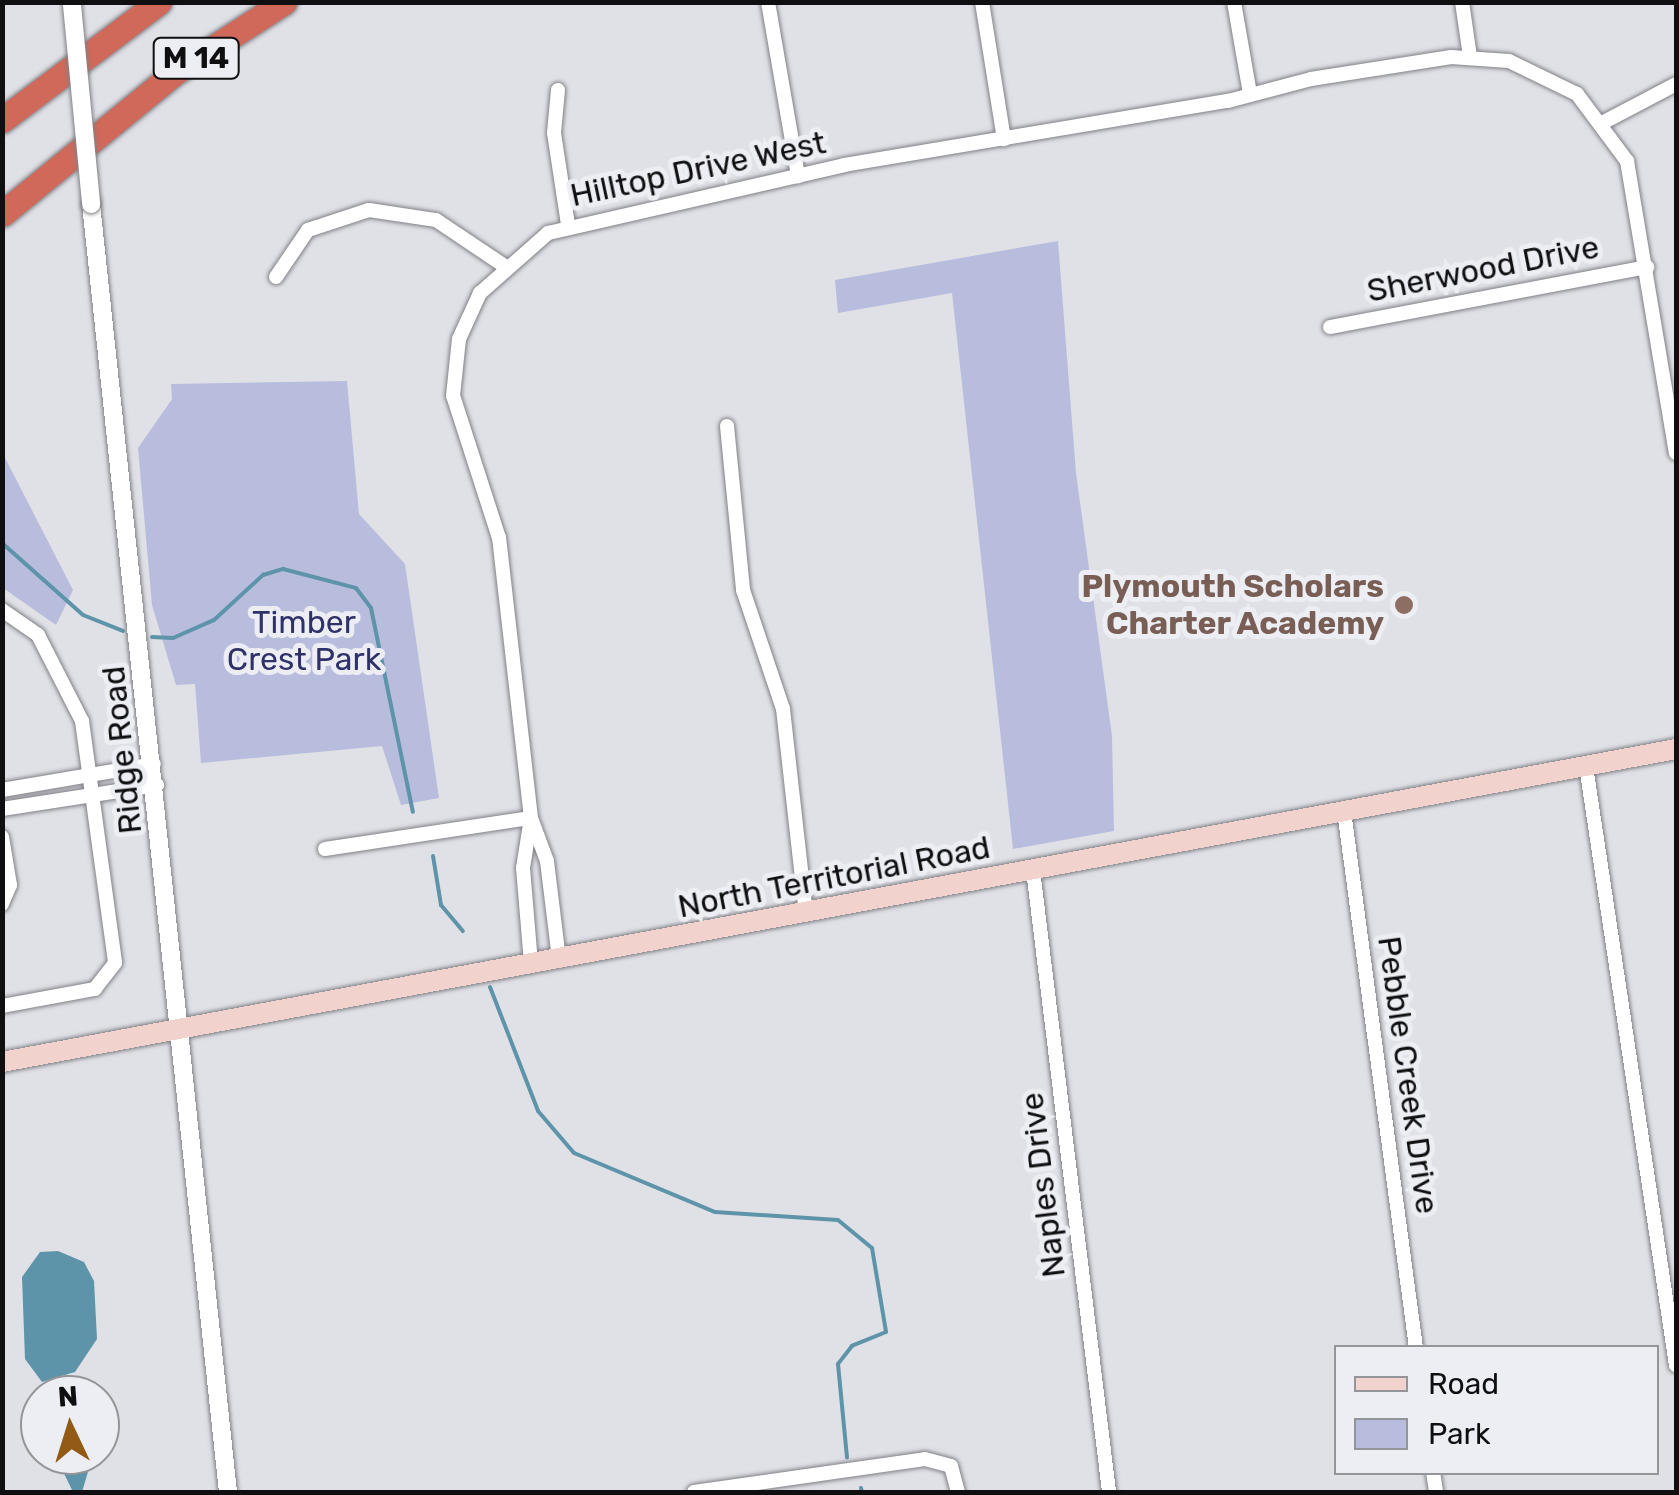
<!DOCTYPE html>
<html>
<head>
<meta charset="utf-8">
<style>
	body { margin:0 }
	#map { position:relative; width:1679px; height:1495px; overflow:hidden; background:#e0e1e7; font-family:Rubik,sans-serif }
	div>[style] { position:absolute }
	.green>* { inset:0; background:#b8bddd }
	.water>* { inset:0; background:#5e94a9 }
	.stream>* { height:4px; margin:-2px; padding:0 2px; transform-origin:2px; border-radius:2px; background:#5e94a9 }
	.roads { filter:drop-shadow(0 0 2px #808186) drop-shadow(0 0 2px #808186) }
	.minor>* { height:14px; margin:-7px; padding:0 7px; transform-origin:7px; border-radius:7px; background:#fff }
	.tertiary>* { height:18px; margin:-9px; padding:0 9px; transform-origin:9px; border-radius:9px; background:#fff }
	.secondary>* { height:20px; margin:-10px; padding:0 10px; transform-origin:10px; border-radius:10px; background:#f1d2cd }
	.motorway>* { height:25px; margin:-12.5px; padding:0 12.5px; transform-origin:12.5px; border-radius:12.5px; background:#d06959 }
	.bridges { filter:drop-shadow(0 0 2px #808186) drop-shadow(0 0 2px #808186) }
	.tertiary-bridge>* { height:18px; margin:-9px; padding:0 9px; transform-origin:9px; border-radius:9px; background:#fff }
	.dots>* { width:28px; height:28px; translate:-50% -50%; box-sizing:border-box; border:5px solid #edeef4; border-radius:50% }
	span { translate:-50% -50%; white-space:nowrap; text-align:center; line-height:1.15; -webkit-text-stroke:10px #edeef4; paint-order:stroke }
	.shield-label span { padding:2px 8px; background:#edeef4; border:2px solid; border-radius:8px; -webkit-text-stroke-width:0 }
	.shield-label { font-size:30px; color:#0f0f11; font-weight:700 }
	.street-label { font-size:32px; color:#0f0f11 }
	.education-label { font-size:32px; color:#785e54; font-weight:700 }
	.right { translate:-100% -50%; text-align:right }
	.park-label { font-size:32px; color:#2f3169 }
	.frame { position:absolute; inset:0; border:5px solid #0f0f11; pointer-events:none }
	.legend { position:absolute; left:1334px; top:1345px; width:325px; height:130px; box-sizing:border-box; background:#edeef4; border:2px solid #949599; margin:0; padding:12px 18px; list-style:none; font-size:30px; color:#0f0f11 }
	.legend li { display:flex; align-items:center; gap:20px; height:50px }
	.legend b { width:50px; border:2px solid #949599 }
	.north { position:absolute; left:20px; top:1375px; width:100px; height:100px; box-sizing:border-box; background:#edeef4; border:2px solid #949599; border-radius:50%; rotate:356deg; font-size:28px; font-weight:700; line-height:40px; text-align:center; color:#0f0f11 }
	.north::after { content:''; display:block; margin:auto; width:35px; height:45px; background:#925a14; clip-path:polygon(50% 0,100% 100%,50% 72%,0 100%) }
</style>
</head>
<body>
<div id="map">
	<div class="green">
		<div style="clip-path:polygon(1058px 241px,1076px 473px,1112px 736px,1114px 831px,1013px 849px,952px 293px,838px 313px,835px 280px)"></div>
		<div style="clip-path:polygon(347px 381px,359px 514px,405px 564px,439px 798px,401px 805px,382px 746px,201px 763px,195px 684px,176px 685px,152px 605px,138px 448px,172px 399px,171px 384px)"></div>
		<div style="clip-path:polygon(2px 452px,73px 590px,56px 625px,3px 588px)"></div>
	</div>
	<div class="water">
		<div style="clip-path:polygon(58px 1251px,84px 1262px,94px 1281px,97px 1339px,75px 1372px,42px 1382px,25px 1359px,22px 1277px,40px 1252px)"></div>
		<div style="clip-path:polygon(55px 1455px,93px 1455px,82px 1492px,73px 1492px)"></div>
	</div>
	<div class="stream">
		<div style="left:2px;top:543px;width:108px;rotate:41.6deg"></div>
		<div style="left:83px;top:615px;width:43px;rotate:21.8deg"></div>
		<div style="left:152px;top:637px;width:21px;rotate:3deg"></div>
		<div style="left:173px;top:638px;width:45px;rotate:-23.7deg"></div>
		<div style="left:214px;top:620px;width:67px;rotate:-42.6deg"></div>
		<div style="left:263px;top:575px;width:21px;rotate:-17deg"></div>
		<div style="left:283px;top:569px;width:75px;rotate:14.6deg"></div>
		<div style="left:356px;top:588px;width:25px;rotate:53deg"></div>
		<div style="left:371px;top:608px;width:208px;rotate:78.4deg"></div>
		<div style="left:433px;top:856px;width:50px;rotate:80.7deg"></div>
		<div style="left:441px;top:905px;width:34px;rotate:50deg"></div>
		<div style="left:490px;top:987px;width:133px;rotate:68.8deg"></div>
		<div style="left:538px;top:1111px;width:55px;rotate:49.4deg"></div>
		<div style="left:574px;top:1153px;width:153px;rotate:22.7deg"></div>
		<div style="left:715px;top:1212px;width:123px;rotate:3.7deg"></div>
		<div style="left:838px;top:1220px;width:44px;rotate:39.5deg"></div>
		<div style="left:872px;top:1248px;width:85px;rotate:80.5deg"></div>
		<div style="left:886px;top:1332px;width:37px;rotate:158deg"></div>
		<div style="left:852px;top:1346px;width:23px;rotate:128deg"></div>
		<div style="left:838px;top:1364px;width:94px;rotate:84.5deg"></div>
		<div style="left:861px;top:1488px;width:4px;rotate:76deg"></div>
	</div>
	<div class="roads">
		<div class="minor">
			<div style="left:768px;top:2px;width:177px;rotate:80.2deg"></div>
			<div style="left:982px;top:2px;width:139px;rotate:80.9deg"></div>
			<div style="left:1234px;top:2px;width:93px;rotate:80.1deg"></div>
			<div style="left:1462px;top:2px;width:56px;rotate:81.7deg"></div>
			<div style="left:558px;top:90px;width:43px;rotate:95.3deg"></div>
			<div style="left:554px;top:133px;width:92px;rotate:81.3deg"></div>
			<div style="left:1604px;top:122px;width:81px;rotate:-27.8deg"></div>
			<div style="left:276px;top:277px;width:57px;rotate:-55.8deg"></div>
			<div style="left:308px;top:230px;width:64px;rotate:-18.2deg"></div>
			<div style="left:369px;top:210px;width:68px;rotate:8.5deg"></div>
			<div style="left:436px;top:220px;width:81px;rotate:33.9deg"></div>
			<div style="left:1330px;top:327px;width:323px;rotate:-10.7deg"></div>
			<div style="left:727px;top:426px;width:165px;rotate:84.4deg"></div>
			<div style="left:743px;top:590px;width:126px;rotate:71.4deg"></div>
			<div style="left:783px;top:709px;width:205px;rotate:83.6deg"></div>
			<div style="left:2px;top:610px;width:44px;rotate:34.8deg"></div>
			<div style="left:38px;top:635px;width:97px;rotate:62.9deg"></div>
			<div style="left:82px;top:721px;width:244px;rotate:82.2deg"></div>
			<div style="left:115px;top:963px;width:33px;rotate:128deg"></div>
			<div style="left:95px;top:989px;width:95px;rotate:169.6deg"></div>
			<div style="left:1586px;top:766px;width:606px;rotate:81.46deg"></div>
			<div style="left:2px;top:790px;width:154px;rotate:-9.7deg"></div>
			<div style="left:2px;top:809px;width:157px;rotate:-8.8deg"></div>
			<div style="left:1344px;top:811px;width:542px;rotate:82.36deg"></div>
			<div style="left:531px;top:818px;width:51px;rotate:99.1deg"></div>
			<div style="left:523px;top:868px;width:96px;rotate:85.2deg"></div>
			<div style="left:2px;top:837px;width:49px;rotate:80.5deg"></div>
			<div style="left:10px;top:885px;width:21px;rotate:113deg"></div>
			<div style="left:325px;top:849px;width:208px;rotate:-8.6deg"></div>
			<div style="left:1033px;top:870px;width:627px;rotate:83.03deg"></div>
			<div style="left:559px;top:959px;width:99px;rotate:-97deg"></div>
			<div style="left:547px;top:861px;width:46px;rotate:-110.4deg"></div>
			<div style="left:531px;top:818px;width:282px;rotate:-96.5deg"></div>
			<div style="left:499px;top:538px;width:149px;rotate:-107.9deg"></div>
			<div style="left:453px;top:396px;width:57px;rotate:-84deg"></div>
			<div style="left:459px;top:339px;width:51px;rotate:-65.5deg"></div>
			<div style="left:480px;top:293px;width:91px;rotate:-41.4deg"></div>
			<div style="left:548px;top:233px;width:304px;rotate:-12.9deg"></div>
			<div style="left:844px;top:165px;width:389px;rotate:-9.5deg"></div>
			<div style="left:1228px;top:101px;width:86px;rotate:-14.8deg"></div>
			<div style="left:1311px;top:79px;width:142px;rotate:-8.9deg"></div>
			<div style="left:1451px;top:57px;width:58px;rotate:3.9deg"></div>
			<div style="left:1509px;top:61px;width:76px;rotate:25.9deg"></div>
			<div style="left:1577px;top:94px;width:84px;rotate:53.3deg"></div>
			<div style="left:1627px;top:161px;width:296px;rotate:80.5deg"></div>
			<div style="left:1433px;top:1472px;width:20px;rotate:81deg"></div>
			<div style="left:694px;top:1492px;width:233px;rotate:-8.1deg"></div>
			<div style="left:925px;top:1459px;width:27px;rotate:15deg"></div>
			<div style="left:951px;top:1466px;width:27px;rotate:75deg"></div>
		</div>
		<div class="tertiary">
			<div style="left:91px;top:204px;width:1295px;rotate:83.93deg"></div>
		</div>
		<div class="secondary">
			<div style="left:2px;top:1062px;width:1703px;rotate:-10.59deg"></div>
		</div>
		<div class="motorway">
			<div style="left:2px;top:120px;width:196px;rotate:-36.9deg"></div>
			<div style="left:2px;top:214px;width:222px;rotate:-39.3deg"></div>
			<div style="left:174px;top:73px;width:131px;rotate:-32.8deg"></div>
		</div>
	</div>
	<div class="bridges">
		<div class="tertiary-bridge">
			<div style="left:72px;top:5px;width:200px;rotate:84.5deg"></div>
		</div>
	</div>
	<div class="dots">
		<div style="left:1404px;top:605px;background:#8d6e63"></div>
	</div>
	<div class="shield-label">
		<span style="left:196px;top:58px">M 14</span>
	</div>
	<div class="street-label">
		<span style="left:698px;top:169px;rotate:-12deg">Hilltop Drive West</span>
		<span style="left:1483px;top:269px;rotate:-11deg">Sherwood Drive</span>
		<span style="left:122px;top:750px;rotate:-96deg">Ridge Road</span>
		<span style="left:834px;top:877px;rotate:-11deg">North Territorial Road</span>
		<span style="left:1408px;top:1075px;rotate:82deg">Pebble Creek Drive</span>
		<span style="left:1043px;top:1185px;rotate:-97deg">Naples Drive</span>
	</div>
	<div class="education-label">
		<span class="right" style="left:1384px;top:605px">Plymouth Scholars<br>Charter Academy</span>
	</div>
	<div class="park-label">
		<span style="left:304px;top:641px">Timber<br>Crest Park</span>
	</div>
	<div class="frame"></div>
	<ul class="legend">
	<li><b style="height:12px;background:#f1d2cd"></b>Road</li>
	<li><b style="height:28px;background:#b8bddd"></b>Park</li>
	</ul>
	<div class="north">N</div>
</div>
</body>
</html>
